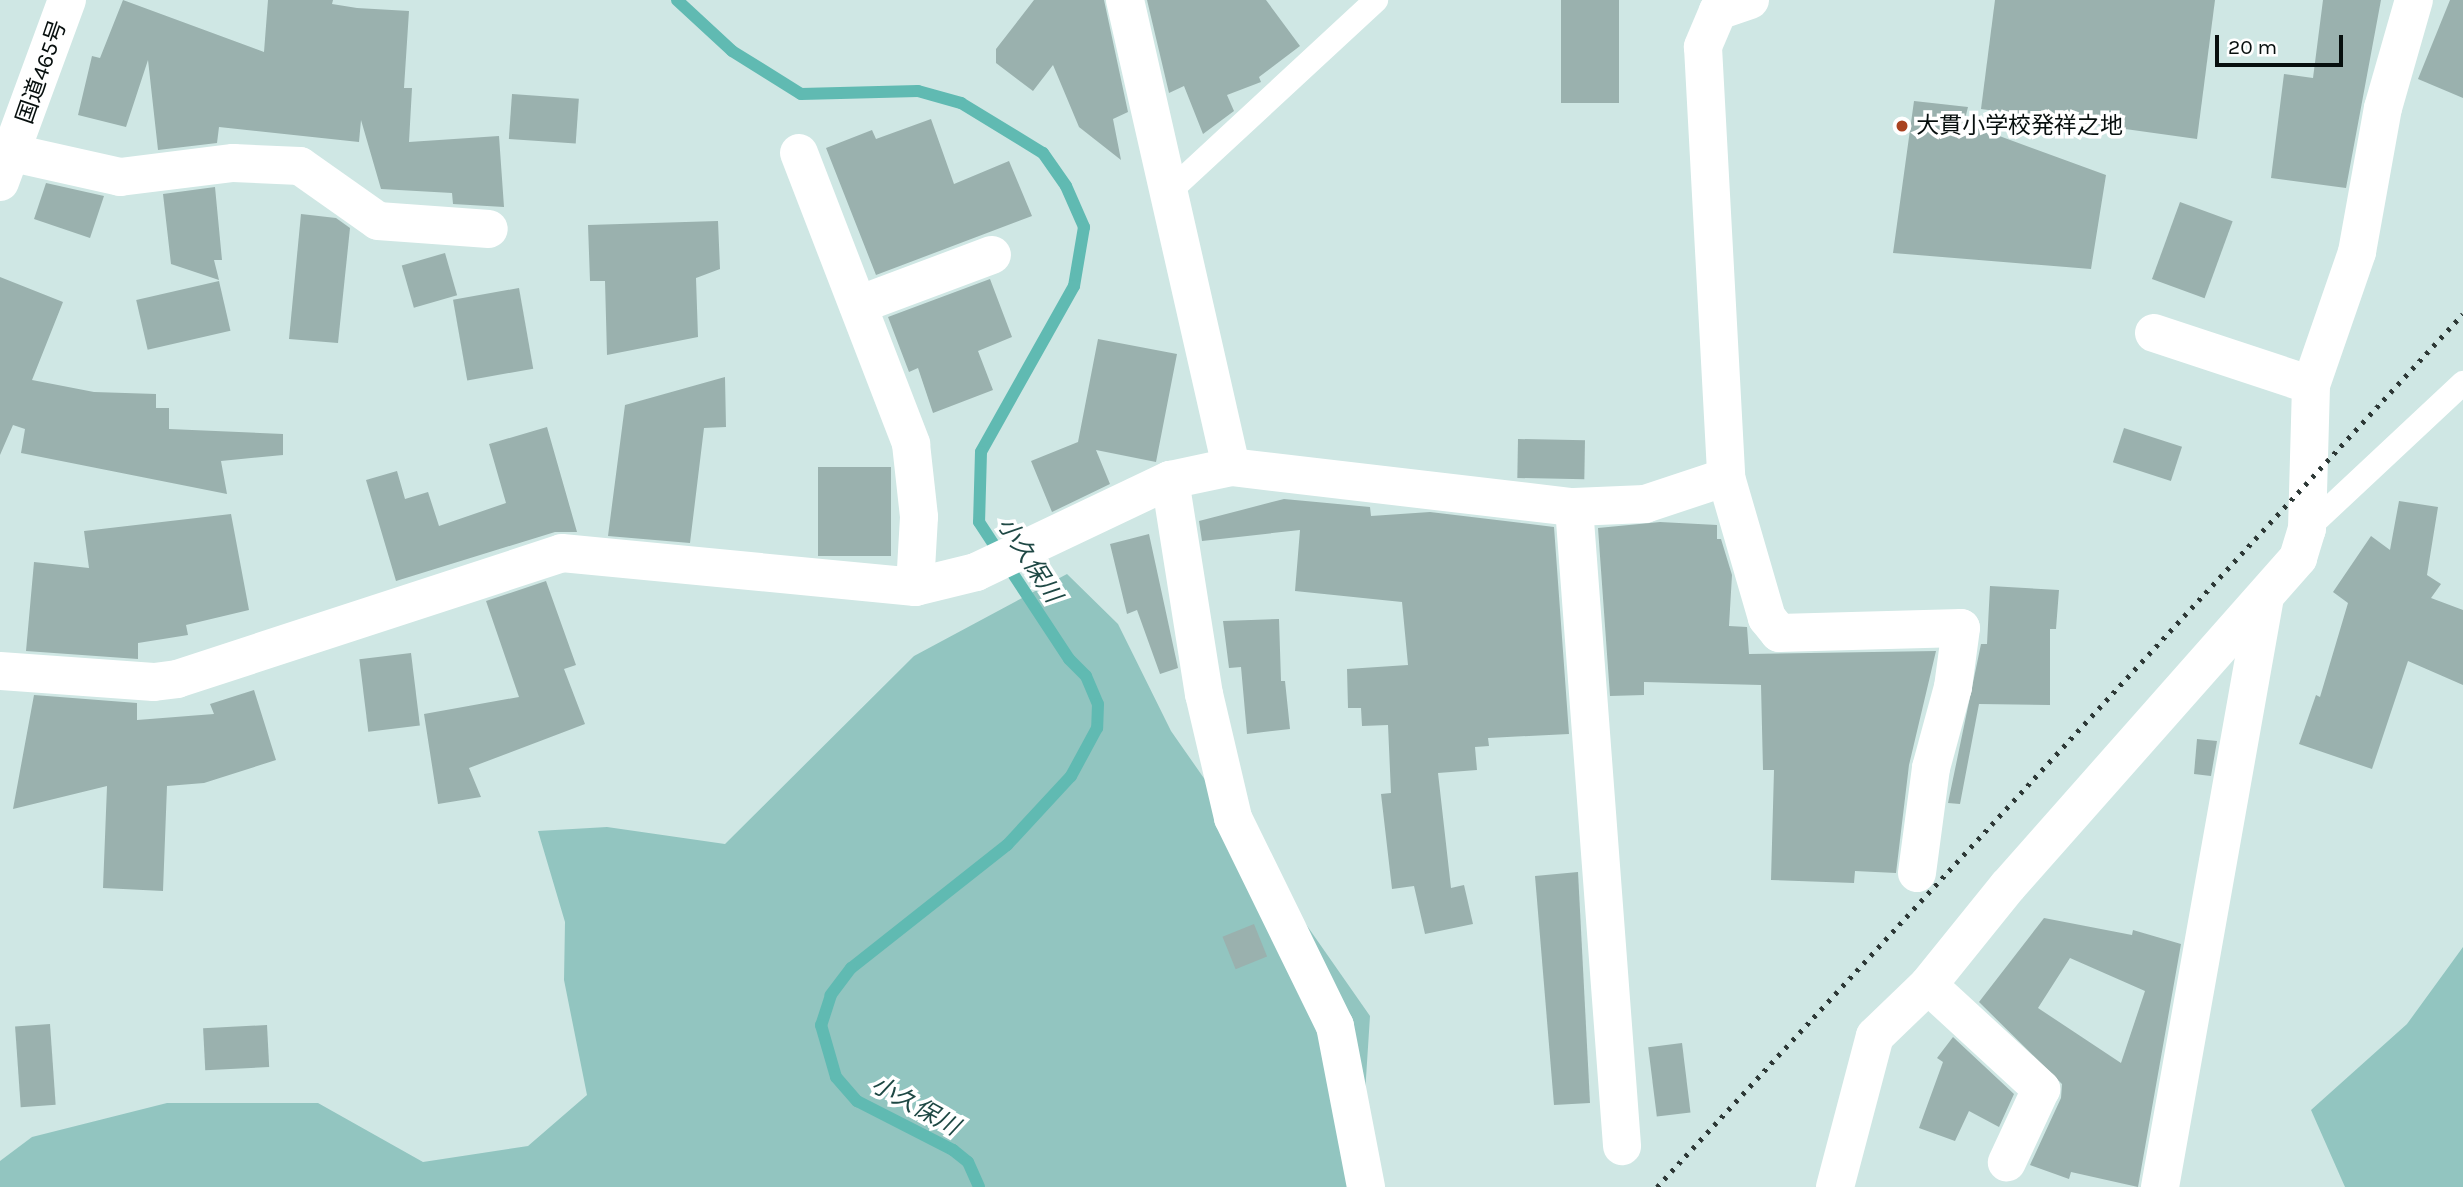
<!DOCTYPE html>
<html>
<head>
<meta charset="utf-8">
<style>
	body { margin:0 }
	#map { position:relative; width:2463px; height:1187px; overflow:hidden; background:#cfe7e4; font-family:Karla,"Noto Sans JP",sans-serif }
	div>[style] { position:absolute }
	.green>* { inset:0; background:#92c5c0 }
	.stream>* { height:12px; margin:-6px; padding:0 6px; transform-origin:6px; border-radius:6px; background:#60bab2 }
	.building>* { inset:0; background:#9ab1ae; transform-origin:0 0 }
	.service>* { height:24px; margin:-12px; padding:0 12px; transform-origin:12px; border-radius:12px; background:#fff }
	.minor>* { height:38px; margin:-19px; padding:0 19px; transform-origin:19px; border-radius:19px; background:#fff }
	.trunk>* { height:38px; margin:-19px; padding:0 19px; transform-origin:19px; border-radius:19px; background:#fff }
	.rail>* { height:5px; margin-top:-2.5px; transform-origin:0; background:repeating-linear-gradient(90deg,#2d3836 0 3.5px,transparent 0 10.5px) }
	.dots>* { width:19px; height:19px; translate:-50% -50%; box-sizing:border-box; border:4px solid #fff; border-radius:50% }
	span { translate:-50% -50%; white-space:nowrap; text-align:center; line-height:1.15; -webkit-text-stroke:7px #fff; paint-order:stroke }
	.street-label { font-size:23px; color:#070f0e }
	.poi-label { font-size:23px; color:#070f0e }
	.left { translate:0 -50%; text-align:left }
	.water-label { font-size:24px; color:#1e4844; font-style:italic }
	.scale { position:absolute; left:2215px; top:35px; width:128px; height:32px; box-sizing:border-box; border:4px solid #070f0e; border-top:0; padding-left:9px; font-size:21px; line-height:24px; white-space:nowrap; color:#070f0e; -webkit-text-stroke:5px #fff; paint-order:stroke }
</style>
</head>
<body>
<div id="map">
	<div class="green">
		<div style="clip-path:polygon(1067px 574px,1118px 624px,1171px 731px,1370px 1016px,1359px 1187px,0 1187px,0 1161px,32px 1137px,167px 1103px,318px 1103px,423px 1162px,528px 1146px,587px 1095px,564px 980px,565px 922px,538px 831px,607px 827px,725px 844px,914px 656px)"></div>
		<div style="clip-path:polygon(2463px 947px,2463px 1187px,2345px 1187px,2311px 1110px,2407px 1024px)"></div>
	</div>
	<div class="stream">
		<div style="left:677px;top:0;width:75px;rotate:42.8deg"></div>
		<div style="left:732px;top:51px;width:81px;rotate:31.9deg"></div>
		<div style="left:801px;top:94px;width:117px;rotate:-1.5deg"></div>
		<div style="left:918px;top:91px;width:45px;rotate:15.6deg"></div>
		<div style="left:961px;top:103px;width:96px;rotate:31.4deg"></div>
		<div style="left:1043px;top:153px;width:40px;rotate:55.1deg"></div>
		<div style="left:1066px;top:186px;width:45px;rotate:66.3deg"></div>
		<div style="left:1084px;top:227px;width:60px;rotate:99.6deg"></div>
		<div style="left:1074px;top:286px;width:190px;rotate:119.3deg"></div>
		<div style="left:981px;top:452px;width:70px;rotate:91.6deg"></div>
		<div style="left:979px;top:522px;width:164px;rotate:56.7deg"></div>
		<div style="left:1069px;top:659px;width:24px;rotate:45deg"></div>
		<div style="left:1086px;top:676px;width:30px;rotate:67deg"></div>
		<div style="left:1098px;top:704px;width:24px;rotate:92deg"></div>
		<div style="left:1097px;top:728px;width:55px;rotate:118.4deg"></div>
		<div style="left:1071px;top:776px;width:94px;rotate:132.8deg"></div>
		<div style="left:1007px;top:845px;width:199px;rotate:141.7deg"></div>
		<div style="left:851px;top:968px;width:34px;rotate:127deg"></div>
		<div style="left:831px;top:995px;width:32px;rotate:108deg"></div>
		<div style="left:821px;top:1025px;width:54px;rotate:73.9deg"></div>
		<div style="left:836px;top:1077px;width:32px;rotate:49deg"></div>
		<div style="left:857px;top:1101px;width:108px;rotate:27deg"></div>
		<div style="left:953px;top:1150px;width:19px;rotate:39deg"></div>
		<div style="left:968px;top:1162px;width:27px;rotate:66deg"></div>
	</div>
	<div class="building">
		<div style="clip-path:polygon(123px 0,264px 52px,268px 0,333px 0,332px 4px,357px 8px,409px 11px,404px 88px,412px 88px,409px 142px,499px 136px,504px 207px,453px 204px,452px 193px,381px 189px,361px 120px,359px 142px,219px 127px,217px 143px,158px 150px,148px 60px,126px 127px,78px 115px,92px 56px,100px 58px)"></div>
		<div style="clip-path:polygon(1034px 0,1104px 0,1128px 112px,1113px 119px,1121px 160px,1079px 127px,1053px 65px,1033px 91px,996px 63px,996px 49px)"></div>
		<div style="clip-path:polygon(1147px 0,1266px 0,1300px 46px,1259px 77px,1261px 82px,1227px 95px,1234px 111px,1203px 134px,1184px 86px,1169px 93px)"></div>
		<div style="left:1561px;top:0;width:58px;height:103px"></div>
		<div style="clip-path:polygon(1995px 0,2215px 0,2197px 139px,1981px 109px)"></div>
		<div style="clip-path:polygon(2323px 0,2381px 0,2346px 188px,2271px 178px,2284px 74px,2313px 78px)"></div>
		<div style="clip-path:polygon(2450px 0,2463px 0,2463px 98px,2418px 79px)"></div>
		<div style="left:512px;top:94px;width:67px;height:45px;rotate:4deg"></div>
		<div style="clip-path:polygon(1914px 101px,1968px 107px,1964px 123px,2106px 175px,2091px 269px,1893px 253px)"></div>
		<div style="clip-path:polygon(931px 119px,954px 184px,1009px 161px,1032px 216px,876px 275px,826px 148px,872px 130px,876px 139px)"></div>
		<div style="clip-path:polygon(46px 183px,104px 196px,90px 238px,34px 219px)"></div>
		<div style="clip-path:polygon(215px 187px,222px 260px,214px 260px,219px 280px,171px 264px,163px 194px)"></div>
		<div style="left:2180px;top:202px;width:56px;height:82px;rotate:20deg"></div>
		<div style="clip-path:polygon(301px 214px,336px 218px,350px 228px,338px 343px,289px 339px)"></div>
		<div style="clip-path:polygon(718px 221px,720px 269px,696px 278px,698px 337px,607px 355px,605px 281px,590px 281px,588px 225px)"></div>
		<div style="left:445px;top:253px;width:44px;height:45px;rotate:74deg"></div>
		<div style="clip-path:polygon(0 277px,63px 302px,32px 380px,94px 392px,156px 394px,156px 408px,169px 408px,169px 429px,283px 434px,283px 455px,221px 461px,227px 494px,21px 453px,25px 429px,13px 425px,0 455px)"></div>
		<div style="clip-path:polygon(990px 279px,1012px 337px,978px 351px,993px 390px,933px 413px,918px 368px,909px 372px,888px 317px)"></div>
		<div style="left:219px;top:281px;width:51px;height:85px;rotate:77deg"></div>
		<div style="left:519px;top:288px;width:82px;height:67px;rotate:80deg"></div>
		<div style="clip-path:polygon(1098px 339px,1177px 354px,1156px 462px,1096px 450px,1110px 484px,1052px 512px,1031px 461px,1078px 442px)"></div>
		<div style="clip-path:polygon(725px 377px,726px 427px,704px 428px,690px 543px,608px 536px,625px 405px)"></div>
		<div style="clip-path:polygon(547px 427px,577px 532px,555px 532px,396px 581px,366px 480px,397px 471px,405px 499px,428px 492px,439px 526px,506px 503px,489px 444px)"></div>
		<div style="left:2124px;top:428px;width:61px;height:36px;rotate:18deg"></div>
		<div style="left:1518px;top:439px;width:67px;height:39px;rotate:1deg"></div>
		<div style="left:818px;top:467px;width:73px;height:89px"></div>
		<div style="clip-path:polygon(1284px 499px,1370px 507px,1371px 516px,1430px 512px,1554px 527px,1569px 734px,1488px 738px,1489px 746px,1475px 747px,1477px 770px,1438px 773px,1451px 888px,1464px 885px,1473px 924px,1425px 934px,1414px 886px,1392px 889px,1381px 794px,1391px 793px,1388px 725px,1362px 726px,1361px 708px,1348px 708px,1347px 669px,1408px 665px,1402px 602px,1295px 591px,1300px 530px,1202px 541px,1199px 521px)"></div>
		<div style="clip-path:polygon(2399px 501px,2438px 507px,2427px 575px,2441px 584px,2431px 598px,2463px 610px,2463px 685px,2408px 661px,2372px 769px,2299px 744px,2316px 695px,2320px 697px,2348px 603px,2333px 592px,2371px 536px,2390px 550px)"></div>
		<div style="clip-path:polygon(231px 514px,249px 610px,186px 625px,188px 635px,138px 643px,138px 659px,26px 651px,34px 562px,89px 568px,84px 531px)"></div>
		<div style="clip-path:polygon(1660px 522px,1717px 525px,1717px 539px,1721px 539px,1732px 575px,1729px 626px,1747px 627px,1749px 654px,1936px 651px,1909px 765px,1896px 873px,1855px 871px,1854px 883px,1771px 880px,1774px 770px,1763px 770px,1761px 685px,1644px 682px,1644px 695px,1610px 696px,1598px 528px)"></div>
		<div style="clip-path:polygon(1149px 534px,1178px 668px,1160px 674px,1137px 610px,1127px 614px,1110px 544px)"></div>
		<div style="clip-path:polygon(546px 581px,576px 665px,564px 669px,585px 724px,469px 768px,481px 797px,438px 804px,424px 714px,519px 697px,486px 601px)"></div>
		<div style="clip-path:polygon(1990px 586px,2059px 590px,2056px 629px,2050px 629px,2050px 705px,1979px 704px,1960px 804px,1948px 803px,1981px 644px,1987px 644px)"></div>
		<div style="clip-path:polygon(1279px 619px,1281px 681px,1285px 681px,1290px 729px,1247px 734px,1241px 667px,1229px 668px,1223px 621px)"></div>
		<div style="left:411px;top:653px;width:73px;height:52px;rotate:83deg"></div>
		<div style="clip-path:polygon(254px 690px,276px 760px,204px 783px,167px 786px,163px 891px,103px 888px,107px 786px,13px 809px,34px 695px,137px 703px,137px 720px,214px 714px,210px 704px)"></div>
		<div style="clip-path:polygon(2197px 739px,2217px 741px,2211px 776px,2194px 774px)"></div>
		<div style="clip-path:polygon(1578px 872px,1590px 1103px,1554px 1105px,1535px 876px)"></div>
		<div style="clip-path:polygon(evenodd,2044px 918px,2132px 935px,2133px 930px,2181px 944px,2138px 1187px,2071px 1172px,2069px 1179px,2030px 1165px,2061px 1098px,2062px 1084px,1979px 1002px,2044px 918px,2070px 958px,2145px 991px,2121px 1063px,2038px 1008px,2070px 958px)"></div>
		<div style="left:1254px;top:924px;width:35px;height:34px;rotate:68deg"></div>
		<div style="left:50px;top:1024px;width:81px;height:35px;rotate:86deg"></div>
		<div style="left:267px;top:1025px;width:42px;height:64px;rotate:87deg"></div>
		<div style="clip-path:polygon(1953px 1037px,2014px 1094px,1999px 1127px,1969px 1111px,1955px 1141px,1919px 1128px,1943px 1062px,1937px 1058px)"></div>
		<div style="left:1682px;top:1043px;width:70px;height:34px;rotate:83deg"></div>
	</div>
	<div class="service">
		<div style="left:1170px;top:191px;width:281px;rotate:-42.8deg"></div>
		<div style="left:2307px;top:529px;width:214px;rotate:-43.1deg"></div>
	</div>
	<div class="minor">
		<div style="left:1125px;top:0;width:479px;rotate:77.2deg"></div>
		<div style="left:1231px;top:467px;width:345px;rotate:6.7deg"></div>
		<div style="left:1574px;top:507px;width:71px;rotate:-2.4deg"></div>
		<div style="left:1645px;top:504px;width:85px;rotate:-18.4deg"></div>
		<div style="left:1750px;top:0;width:34px;rotate:161deg"></div>
		<div style="left:1718px;top:11px;width:39px;rotate:113deg"></div>
		<div style="left:1703px;top:47px;width:431px;rotate:86.9deg"></div>
		<div style="left:1726px;top:477px;width:147px;rotate:73.8deg"></div>
		<div style="left:1767px;top:618px;width:19px;rotate:51deg"></div>
		<div style="left:1779px;top:633px;width:182px;rotate:-1.6deg"></div>
		<div style="left:1961px;top:628px;width:60px;rotate:97.7deg"></div>
		<div style="left:1953px;top:687px;width:84px;rotate:105.2deg"></div>
		<div style="left:1931px;top:768px;width:106px;rotate:97.6deg"></div>
		<div style="left:13px;top:153px;width:110px;rotate:12.6deg"></div>
		<div style="left:120px;top:177px;width:114px;rotate:-7.1deg"></div>
		<div style="left:233px;top:163px;width:67px;rotate:2.6deg"></div>
		<div style="left:300px;top:166px;width:95px;rotate:35.2deg"></div>
		<div style="left:378px;top:221px;width:111px;rotate:4.1deg"></div>
		<div style="left:799px;top:153px;width:312px;rotate:68.9deg"></div>
		<div style="left:911px;top:444px;width:73px;rotate:83.7deg"></div>
		<div style="left:919px;top:517px;width:70px;rotate:93.3deg"></div>
		<div style="left:858px;top:305px;width:143px;rotate:-20.5deg"></div>
		<div style="left:2154px;top:333px;width:165px;rotate:18.3deg"></div>
		<div style="left:1170px;top:480px;width:217px;rotate:81deg"></div>
		<div style="left:1204px;top:694px;width:127px;rotate:76.8deg"></div>
		<div style="left:1233px;top:818px;width:232px;rotate:63.9deg"></div>
		<div style="left:1335px;top:1026px;width:164px;rotate:79.1deg"></div>
		<div style="left:1574px;top:507px;width:641px;rotate:85.7deg"></div>
		<div style="left:0;top:671px;width:154px;rotate:4.1deg"></div>
		<div style="left:154px;top:682px;width:23px;rotate:-7deg"></div>
		<div style="left:177px;top:679px;width:405px;rotate:-18.1deg"></div>
		<div style="left:562px;top:553px;width:355px;rotate:5.5deg"></div>
		<div style="left:915px;top:587px;width:63px;rotate:-13.8deg"></div>
		<div style="left:976px;top:572px;width:215px;rotate:-25.4deg"></div>
		<div style="left:1170px;top:480px;width:62px;rotate:-12deg"></div>
		<div style="left:1928px;top:985px;width:154px;rotate:42.6deg"></div>
		<div style="left:2041px;top:1089px;width:81px;rotate:115deg"></div>
		<div style="left:1835px;top:1187px;width:156px;rotate:-75.2deg"></div>
		<div style="left:1875px;top:1036px;width:74px;rotate:-43.9deg"></div>
		<div style="left:1928px;top:985px;width:127px;rotate:-51.1deg"></div>
		<div style="left:2008px;top:886px;width:438px;rotate:-48.5deg"></div>
		<div style="left:2298px;top:558px;width:30px;rotate:-73deg"></div>
		<div style="left:2307px;top:529px;width:144px;rotate:-88.4deg"></div>
		<div style="left:2311px;top:385px;width:141px;rotate:-70.9deg"></div>
		<div style="left:2357px;top:252px;width:146px;rotate:-79.8deg"></div>
		<div style="left:2383px;top:108px;width:112px;rotate:-74deg"></div>
		<div style="left:2160px;top:1187px;width:599px;rotate:-79.91deg"></div>
	</div>
	<div class="trunk">
		<div style="left:0;top:182px;width:194px;rotate:-69.8deg"></div>
	</div>
	<div class="rail">
		<div style="left:1657px;top:1187px;width:1188px;rotate:-47.29deg"></div>
	</div>
	<div class="dots">
		<div style="left:1902px;top:126px;background:#a94220"></div>
	</div>
	<div class="street-label">
		<span style="left:42px;top:72px;rotate:-71deg">国道465号</span>
	</div>
	<div class="poi-label">
		<span class="left" style="left:1916px;top:126px">大貫小学校発祥之地</span>
	</div>
	<div class="water-label">
		<span style="left:1029px;top:560px;rotate:57deg">小久保川</span>
		<span style="left:915px;top:1106px;rotate:29deg">小久保川</span>
	</div>
	<div class="scale">20 m</div>
</div>
</body>
</html>
